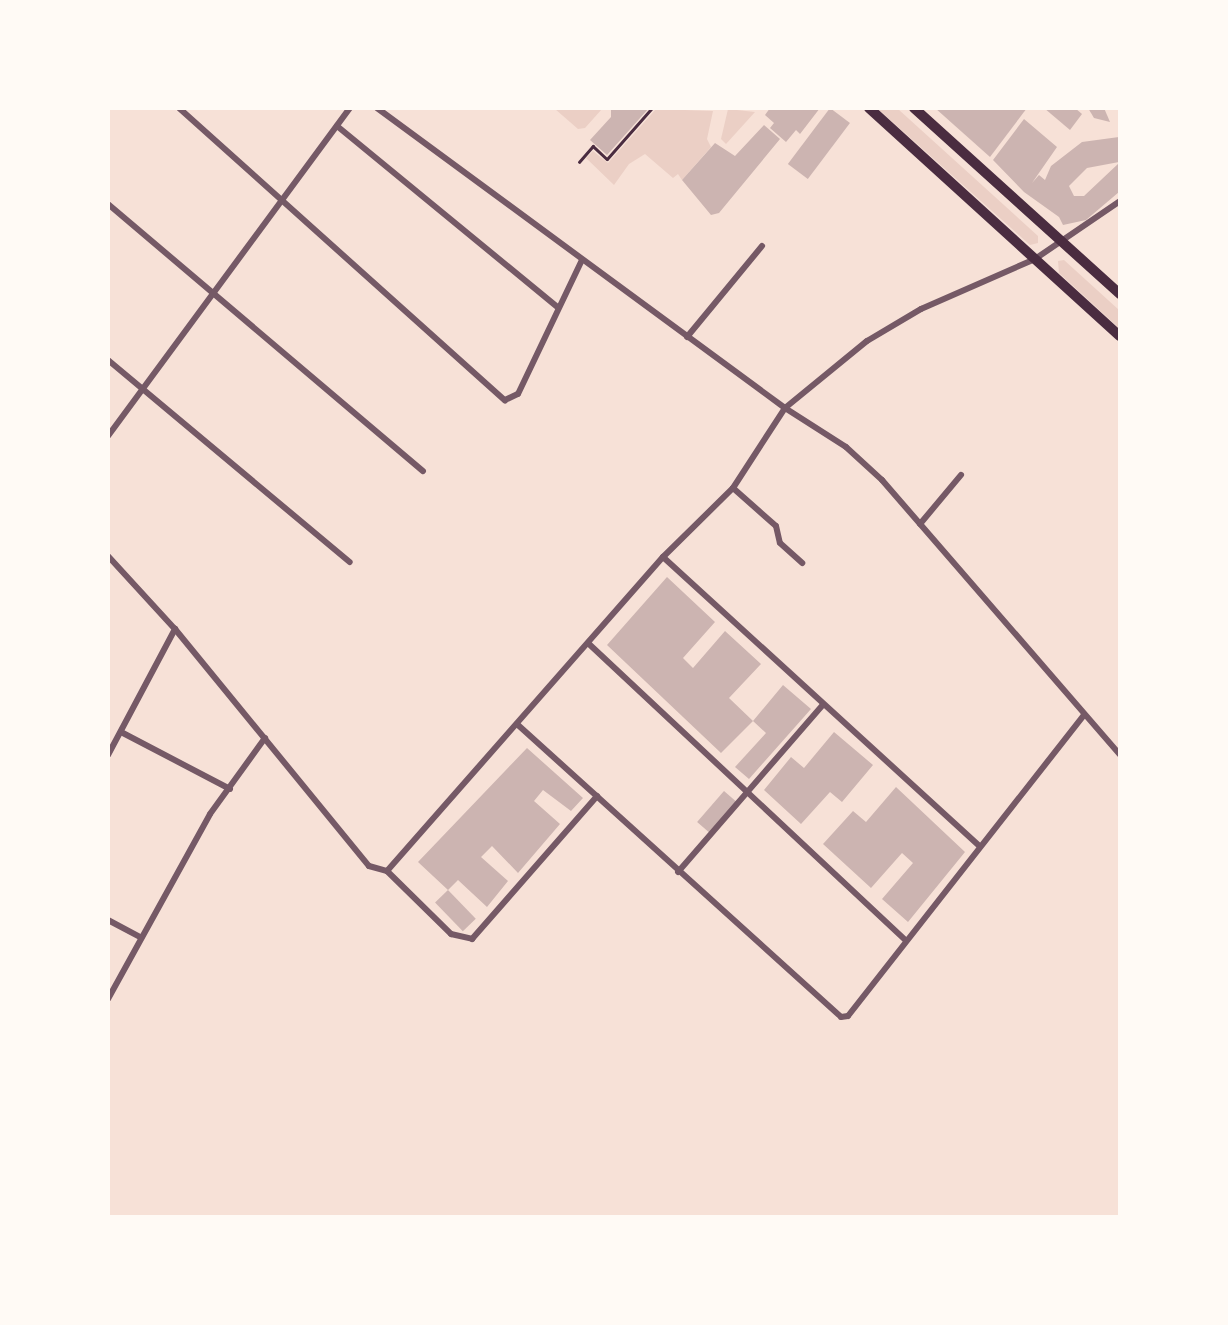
<!DOCTYPE html>
<html>
<head>
<meta charset="utf-8">
<style>
	body { margin:0 }
	#map { position:relative; width:1228px; height:1325px; overflow:hidden; background:#f7e1d7; font-family:Signika,sans-serif }
	div>[style] { position:absolute }
	.green>* { inset:0; background:#ebcfc5 }
	.building>* { inset:0; background:#ccb4b1; transform-origin:0 0 }
	.path>* { height:2.5px; margin:-1.25px; padding:0 1.25px; transform-origin:1.25px; border-radius:1.25px; background:#4a2c40 }
	.minor>* { height:6px; margin:-3px; padding:0 3px; transform-origin:3px; border-radius:3px; background:#755966 }
	.trunk>* { height:10px; margin:-5px; padding:0 5px; transform-origin:5px; border-radius:5px; background:#4a2c40 }
	span { translate:-50% -50%; white-space:nowrap; text-align:center; line-height:1.15; -webkit-text-stroke:5px #fffaf5; paint-order:stroke }
	.frame { position:absolute; inset:0; border:110px solid #fffaf5; pointer-events:none }
</style>
</head>
<body>
<div id="map">
	<div class="green">
		<div style="clip-path:polygon(555px 109px,602px 109px,585px 128px,578px 129px)"></div>
		<div style="clip-path:polygon(656px 109px,713px 111px,707px 139px,711px 147px,682px 180px,678px 174px,673px 178px,645px 154px,629px 164px,614px 185px,586px 158px,593px 151px,608px 163px)"></div>
		<div style="clip-path:polygon(728px 109px,755px 112px,726px 144px,721px 139px)"></div>
		<div style="clip-path:polygon(878px 109px,898px 109px,1038px 236px,1038px 243px,1030px 245px)"></div>
		<div style="clip-path:polygon(1064px 260px,1119px 310px,1119px 328px,1059px 273px,1058px 261px)"></div>
	</div>
	<div class="building">
		<div style="clip-path:polygon(611px 108px,649px 108px,607px 155px,590px 140px,611px 117px)"></div>
		<div style="clip-path:polygon(770px 108px,820px 108px,800px 134px,796px 130px,786px 142px,770px 128px,774px 123px,765px 115px)"></div>
		<div style="left:830px;top:108px;width:25px;height:70px;rotate:37deg"></div>
		<div style="clip-path:polygon(935px 108px,1027px 108px,990px 157px)"></div>
		<div style="clip-path:polygon(1044px 108px,1075px 108px,1082px 114px,1070px 130px)"></div>
		<div style="clip-path:polygon(1088px 108px,1104px 108px,1110px 122px,1094px 118px)"></div>
		<div style="clip-path:polygon(1024px 119px,1057px 147px,1032px 183px,1039px 175px,1045px 180px,1051px 166px,1082px 142px,1119px 137px,1119px 162px,1087px 168px,1069px 186px,1074px 196px,1084px 196px,1119px 163px,1119px 192px,1086px 220px,1063px 225px,1059px 217px,1024px 192px,993px 160px)"></div>
		<div style="clip-path:polygon(764px 125px,780px 139px,719px 213px,711px 215px,682px 180px,715px 143px,735px 156px)"></div>
		<div style="clip-path:polygon(667px 577px,715px 622px,683px 658px,693px 668px,725px 631px,761px 664px,729px 698px,753px 721px,783px 685px,811px 709px,749px 779px,735px 767px,766px 733px,753px 721px,721px 753px,607px 645px)"></div>
		<div style="clip-path:polygon(834px 732px,873px 765px,842px 802px,830px 792px,801px 824px,764px 790px,791px 757px,804px 768px)"></div>
		<div style="clip-path:polygon(527px 748px,583px 798px,571px 811px,543px 790px,534px 801px,560px 824px,518px 873px,492px 846px,481px 857px,508px 881px,487px 907px,458px 880px,448px 890px,418px 862px)"></div>
		<div style="clip-path:polygon(896px 787px,965px 852px,908px 922px,882px 899px,913px 863px,902px 853px,871px 888px,823px 844px,853px 811px,866px 822px)"></div>
		<div style="left:724px;top:791px;width:18px;height:41px;rotate:41deg"></div>
		<div style="left:448px;top:890px;width:40px;height:18px;rotate:46deg"></div>
	</div>
	<div class="path">
		<div style="left:579px;top:162px;width:21px;rotate:-49deg"></div>
		<div style="left:593px;top:146px;width:19px;rotate:43deg"></div>
		<div style="left:607px;top:159px;width:68px;rotate:-48.6deg"></div>
	</div>
	<div class="minor">
		<div style="left:179px;top:108px;width:438px;rotate:41.9deg"></div>
		<div style="left:505px;top:400px;width:14px;rotate:-25deg"></div>
		<div style="left:518px;top:394px;width:148px;rotate:-64.5deg"></div>
		<div style="left:377px;top:108px;width:506px;rotate:36.33deg"></div>
		<div style="left:785px;top:408px;width:72px;rotate:32.6deg"></div>
		<div style="left:846px;top:447px;width:49px;rotate:42.5deg"></div>
		<div style="left:882px;top:480px;width:364px;rotate:49.1deg"></div>
		<div style="left:337px;top:126px;width:285px;rotate:39.4deg"></div>
		<div style="left:108px;top:204px;width:413px;rotate:40.3deg"></div>
		<div style="left:687px;top:337px;width:118px;rotate:-50.5deg"></div>
		<div style="left:108px;top:360px;width:315px;rotate:39.9deg"></div>
		<div style="left:108px;top:436px;width:408px;rotate:-53.6deg"></div>
		<div style="left:733px;top:488px;width:57px;rotate:41.5deg"></div>
		<div style="left:776px;top:526px;width:17px;rotate:77deg"></div>
		<div style="left:780px;top:543px;width:30px;rotate:42deg"></div>
		<div style="left:920px;top:524px;width:64px;rotate:-50.1deg"></div>
		<div style="left:108px;top:556px;width:99px;rotate:47.5deg"></div>
		<div style="left:175px;top:629px;width:306px;rotate:50.7deg"></div>
		<div style="left:369px;top:866px;width:19px;rotate:16deg"></div>
		<div style="left:663px;top:557px;width:427px;rotate:42.4deg"></div>
		<div style="left:589px;top:644px;width:433px;rotate:43.1deg"></div>
		<div style="left:518px;top:725px;width:435px;rotate:42.1deg"></div>
		<div style="left:841px;top:1017px;width:7px;rotate:-8deg"></div>
		<div style="left:848px;top:1016px;width:382px;rotate:-51.9deg"></div>
		<div style="left:121px;top:732px;width:123px;rotate:27.6deg"></div>
		<div style="left:108px;top:755px;width:143px;rotate:-62deg"></div>
		<div style="left:387px;top:871px;width:418px;rotate:-48.7deg"></div>
		<div style="left:663px;top:557px;width:98px;rotate:-44.6deg"></div>
		<div style="left:733px;top:488px;width:95px;rotate:-57deg"></div>
		<div style="left:785px;top:408px;width:106px;rotate:-39.3deg"></div>
		<div style="left:867px;top:341px;width:63px;rotate:-30.7deg"></div>
		<div style="left:921px;top:309px;width:124px;rotate:-23.7deg"></div>
		<div style="left:1035px;top:259px;width:103px;rotate:-34.3deg"></div>
		<div style="left:387px;top:871px;width:90px;rotate:44.5deg"></div>
		<div style="left:451px;top:934px;width:22px;rotate:13deg"></div>
		<div style="left:472px;top:939px;width:190px;rotate:-48.8deg"></div>
		<div style="left:678px;top:872px;width:220px;rotate:-49.1deg"></div>
		<div style="left:108px;top:920px;width:36px;rotate:28deg"></div>
		<div style="left:108px;top:999px;width:211px;rotate:-61.1deg"></div>
		<div style="left:210px;top:814px;width:94px;rotate:-54.1deg"></div>
	</div>
	<div class="trunk">
		<div style="left:869px;top:108px;width:339px;rotate:42.3deg"></div>
		<div style="left:914px;top:108px;width:278px;rotate:42.1deg"></div>
	</div>
	<div class="frame"></div>
</div>
</body>
</html>
